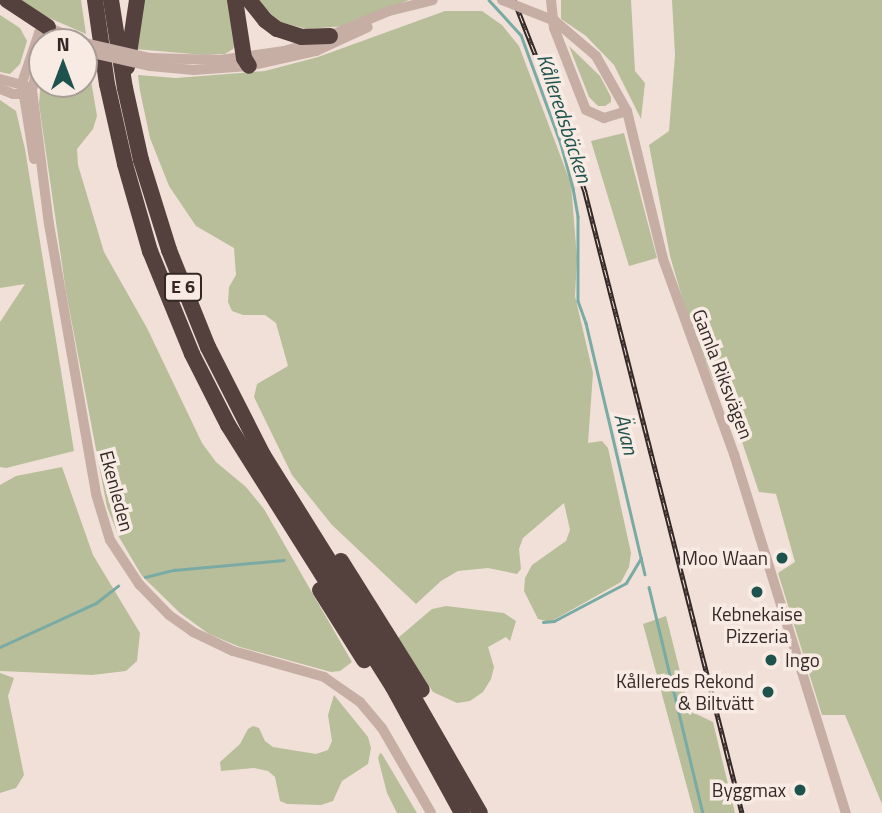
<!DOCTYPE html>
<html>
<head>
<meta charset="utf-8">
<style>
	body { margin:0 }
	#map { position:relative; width:882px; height:813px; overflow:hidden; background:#f0e0d8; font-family:"Titillium Web",sans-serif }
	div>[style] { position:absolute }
	.green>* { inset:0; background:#b8be99 }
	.stream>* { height:2.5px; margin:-1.25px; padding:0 1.25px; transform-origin:1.25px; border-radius:1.25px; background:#79aba4 }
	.minor>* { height:10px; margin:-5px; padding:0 5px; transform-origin:5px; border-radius:5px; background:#c7aea5 }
	.highway>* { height:16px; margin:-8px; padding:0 8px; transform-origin:8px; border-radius:8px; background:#54403d }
	.rail>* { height:5px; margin-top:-2.5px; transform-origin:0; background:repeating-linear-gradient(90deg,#f8ebe4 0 8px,#332826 0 16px); box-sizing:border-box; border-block:2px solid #332826 }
	.minor-bridge>* { height:10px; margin:-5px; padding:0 5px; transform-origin:5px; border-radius:5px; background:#c7aea5 }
	.dots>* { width:19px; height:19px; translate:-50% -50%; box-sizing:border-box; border:4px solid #f8ebe4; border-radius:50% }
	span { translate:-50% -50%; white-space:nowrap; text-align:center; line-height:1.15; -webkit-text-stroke:7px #f8ebe4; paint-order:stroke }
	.shield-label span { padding:2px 5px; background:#f8ebe4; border:2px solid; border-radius:5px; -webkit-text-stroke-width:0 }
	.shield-label { font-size:18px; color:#332826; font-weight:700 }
	.street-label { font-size:19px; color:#332826 }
	.poi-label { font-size:19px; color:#332826 }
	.right { translate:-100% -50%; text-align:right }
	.left { translate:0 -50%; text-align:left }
	.water-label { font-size:21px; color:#1e524c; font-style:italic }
	.north { position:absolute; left:28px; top:28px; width:70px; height:70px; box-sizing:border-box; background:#f8ebe4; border:2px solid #a99d98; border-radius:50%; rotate:0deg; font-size:19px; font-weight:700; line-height:28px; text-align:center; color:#332826 }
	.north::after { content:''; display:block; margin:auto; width:24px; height:32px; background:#1e524c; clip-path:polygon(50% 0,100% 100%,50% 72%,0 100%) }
</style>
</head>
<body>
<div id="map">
	<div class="green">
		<div style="clip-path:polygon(17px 0,81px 0,86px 34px,31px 10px)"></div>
		<div style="clip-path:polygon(142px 0,230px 0,237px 40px,233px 49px,225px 54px,204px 55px,135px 49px)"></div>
		<div style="clip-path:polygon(257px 0,409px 0,345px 26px,307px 29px,279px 22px)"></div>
		<div style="clip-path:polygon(561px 0,631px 0,635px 71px,645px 83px,641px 119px,614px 65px,586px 36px,561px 19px)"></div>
		<div style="clip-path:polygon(672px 0,882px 0,882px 804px,845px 715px,822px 715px,778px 573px,795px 562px,776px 494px,759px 492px,737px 427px,714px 382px,689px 321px,670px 256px,649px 145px,669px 131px,675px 55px)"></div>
		<div style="clip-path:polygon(445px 11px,482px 11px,502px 25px,519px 46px,571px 184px,577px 258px,575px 296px,593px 373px,588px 443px,602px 441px,608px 448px,631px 553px,629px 567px,621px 582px,550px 622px,538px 619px,524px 591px,525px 578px,532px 565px,566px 541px,570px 530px,564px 503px,523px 538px,519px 549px,521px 569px,517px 574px,488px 568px,458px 571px,441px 581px,416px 604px,332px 525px,292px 475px,254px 397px,257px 384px,288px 366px,276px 323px,265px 315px,243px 315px,232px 311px,228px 302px,229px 287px,236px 275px,234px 248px,196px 226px,169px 186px,150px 138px,140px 91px,138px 75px,176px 78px,265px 71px,318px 57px)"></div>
		<div style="clip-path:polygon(0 15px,20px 28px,27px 41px,20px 64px,10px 74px,0 72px)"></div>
		<div style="clip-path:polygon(569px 46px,600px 76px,611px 97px,611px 102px,605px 106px,598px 106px,589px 97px)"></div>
		<div style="clip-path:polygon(84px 60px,88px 63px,97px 116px,93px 129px,77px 149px,78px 165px,104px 252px,147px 328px,202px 443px,216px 462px,246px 487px,264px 509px,352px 662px,340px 671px,331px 672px,240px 647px,209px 634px,180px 613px,142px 576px,119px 537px,107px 507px,66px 292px,39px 104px,42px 64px,42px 84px,84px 84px)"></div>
		<div style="clip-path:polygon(0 100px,16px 111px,25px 149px,74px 451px,6px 468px,0 467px,0 322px,25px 284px,0 288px)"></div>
		<div style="clip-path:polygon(624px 133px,657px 258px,629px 266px,591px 141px)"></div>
		<div style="clip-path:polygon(62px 467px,93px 555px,140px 633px,137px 661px,126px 671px,92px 675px,0 671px,0 485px,16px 476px)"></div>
		<div style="clip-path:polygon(446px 606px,504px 613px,516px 621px,510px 641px,506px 637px,488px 647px,494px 667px,491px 679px,483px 692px,470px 701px,457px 703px,433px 692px,398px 638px,432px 609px)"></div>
		<div style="clip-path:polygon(666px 616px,690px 711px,713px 722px,735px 813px,694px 813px,643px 624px)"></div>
		<div style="clip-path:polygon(0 673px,14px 678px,8px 696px,24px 775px,16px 788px,0 793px)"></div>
		<div style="clip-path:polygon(334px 695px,368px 737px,371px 748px,368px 764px,342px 781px,333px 801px,321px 805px,287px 804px,280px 801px,275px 777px,268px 771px,254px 768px,221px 771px,220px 762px,240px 744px,248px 729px,253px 726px,259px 728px,265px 741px,273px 747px,316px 754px,328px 750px,332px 741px,328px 715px)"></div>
		<div style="clip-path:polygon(380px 753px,382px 754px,417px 813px,397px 813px,387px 793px,378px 758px)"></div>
	</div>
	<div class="stream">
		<div style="left:489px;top:0;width:47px;rotate:47.6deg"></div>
		<div style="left:521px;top:35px;width:116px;rotate:69.8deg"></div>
		<div style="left:561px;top:144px;width:46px;rotate:74.7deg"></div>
		<div style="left:573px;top:188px;width:29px;rotate:80deg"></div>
		<div style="left:578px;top:217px;width:84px;rotate:90deg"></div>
		<div style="left:578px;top:301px;width:23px;rotate:70deg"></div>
		<div style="left:586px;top:323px;width:258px;rotate:76.8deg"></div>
		<div style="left:145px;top:577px;width:30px;rotate:-14deg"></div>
		<div style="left:174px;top:570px;width:110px;rotate:-5.2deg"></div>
		<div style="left:649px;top:587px;width:232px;rotate:76.6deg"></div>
		<div style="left:543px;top:622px;width:11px;rotate:-5deg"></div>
		<div style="left:554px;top:621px;width:81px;rotate:-27.8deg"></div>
		<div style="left:626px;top:583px;width:29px;rotate:-59deg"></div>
		<div style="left:0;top:647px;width:106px;rotate:-24.6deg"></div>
		<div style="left:96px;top:603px;width:28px;rotate:-38deg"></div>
	</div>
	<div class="minor">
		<div style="left:551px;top:0;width:28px;rotate:84deg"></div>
		<div style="left:554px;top:28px;width:88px;rotate:68.7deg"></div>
		<div style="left:586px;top:110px;width:20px;rotate:24deg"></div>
		<div style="left:604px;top:118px;width:24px;rotate:-17deg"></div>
		<div style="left:48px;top:27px;width:37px;rotate:24deg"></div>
		<div style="left:39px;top:33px;width:24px;rotate:22deg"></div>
		<div style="left:42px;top:48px;width:43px;rotate:103.4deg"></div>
		<div style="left:32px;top:90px;width:135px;rotate:82.8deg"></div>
		<div style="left:49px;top:224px;width:274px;rotate:80.1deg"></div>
		<div style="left:96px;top:494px;width:48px;rotate:73.1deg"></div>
		<div style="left:110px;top:540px;width:53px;rotate:56.6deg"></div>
		<div style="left:139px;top:584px;width:43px;rotate:45.9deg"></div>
		<div style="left:169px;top:615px;width:29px;rotate:35deg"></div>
		<div style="left:193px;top:632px;width:44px;rotate:25.4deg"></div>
		<div style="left:233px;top:651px;width:95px;rotate:15.9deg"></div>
		<div style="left:324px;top:677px;width:44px;rotate:34.8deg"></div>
		<div style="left:360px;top:702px;width:34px;rotate:50deg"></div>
		<div style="left:382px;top:728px;width:98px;rotate:60deg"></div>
		<div style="left:596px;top:56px;width:63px;rotate:60.6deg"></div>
		<div style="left:627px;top:111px;width:152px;rotate:76.3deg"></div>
		<div style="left:663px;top:259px;width:208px;rotate:70deg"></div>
		<div style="left:734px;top:454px;width:376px;rotate:72.7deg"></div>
		<div style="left:150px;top:58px;width:70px;rotate:1.6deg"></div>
		<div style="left:220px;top:60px;width:65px;rotate:-8deg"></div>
		<div style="left:284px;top:51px;width:29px;rotate:-16deg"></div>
		<div style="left:312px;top:43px;width:83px;rotate:-22.6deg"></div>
		<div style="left:389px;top:11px;width:45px;rotate:-14deg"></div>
		<div style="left:150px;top:66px;width:44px;rotate:5.2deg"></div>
		<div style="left:194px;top:70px;width:55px;rotate:-4.2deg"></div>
		<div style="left:249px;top:66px;width:69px;rotate:-12.6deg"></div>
		<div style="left:316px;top:51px;width:57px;rotate:-24.8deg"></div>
		<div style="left:0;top:79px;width:28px;rotate:15deg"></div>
		<div style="left:0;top:89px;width:14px;rotate:21deg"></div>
		<div style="left:13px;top:94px;width:14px"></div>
		<div style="left:34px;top:159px;width:77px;rotate:-99deg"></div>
		<div style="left:22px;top:83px;width:53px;rotate:-71.2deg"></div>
		<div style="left:39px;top:33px;width:11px;rotate:-34deg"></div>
	</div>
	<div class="highway">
		<div style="left:7px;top:0;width:49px;rotate:33.4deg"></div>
		<div style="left:95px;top:0;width:85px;rotate:81.9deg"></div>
		<div style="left:107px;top:84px;width:82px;rotate:77.3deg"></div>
		<div style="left:125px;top:164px;width:91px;rotate:74deg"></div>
		<div style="left:150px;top:251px;width:111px;rotate:67.8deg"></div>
		<div style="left:192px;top:354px;width:80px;rotate:63.1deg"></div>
		<div style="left:228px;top:425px;width:310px;rotate:57.8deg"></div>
		<div style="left:393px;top:687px;width:144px;rotate:61.3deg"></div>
		<div style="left:111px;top:0;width:89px;rotate:81deg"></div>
		<div style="left:125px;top:88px;width:74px;rotate:77.5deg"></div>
		<div style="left:141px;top:160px;width:94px;rotate:72.7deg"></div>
		<div style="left:169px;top:250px;width:105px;rotate:68.1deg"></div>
		<div style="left:208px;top:347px;width:121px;rotate:63deg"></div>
		<div style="left:263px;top:455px;width:266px;rotate:58deg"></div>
		<div style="left:404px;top:681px;width:152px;rotate:60.1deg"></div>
		<div style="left:235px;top:0;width:59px;rotate:81.2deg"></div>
		<div style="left:244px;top:58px;width:9px;rotate:58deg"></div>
		<div style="left:249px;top:0;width:26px;rotate:51deg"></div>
		<div style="left:265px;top:20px;width:15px;rotate:37deg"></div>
		<div style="left:277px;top:29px;width:25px;rotate:18deg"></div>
		<div style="left:301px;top:37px;width:29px;rotate:-2deg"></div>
		<div style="left:127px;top:67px;width:68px;rotate:-81.5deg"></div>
		<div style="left:341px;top:561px;width:152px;rotate:57.9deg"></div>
		<div style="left:320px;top:590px;width:83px;rotate:57.8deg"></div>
	</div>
	<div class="rail">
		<div style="left:514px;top:0;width:118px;rotate:68.6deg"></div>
		<div style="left:557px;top:110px;width:87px;rotate:71.1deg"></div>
		<div style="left:585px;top:192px;width:641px;rotate:75.81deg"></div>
	</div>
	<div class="minor-bridge">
		<div style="left:502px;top:0;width:57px;rotate:21.6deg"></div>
		<div style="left:555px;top:21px;width:54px;rotate:40.5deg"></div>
		<div style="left:84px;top:43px;width:68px;rotate:12.8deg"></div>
		<div style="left:84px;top:51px;width:68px;rotate:12.8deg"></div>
	</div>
	<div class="dots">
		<div style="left:782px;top:558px;background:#1e524c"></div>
		<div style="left:757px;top:592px;background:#1e524c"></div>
		<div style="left:771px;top:660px;background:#1e524c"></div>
		<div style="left:768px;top:692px;background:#1e524c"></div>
		<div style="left:800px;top:790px;background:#1e524c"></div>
	</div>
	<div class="shield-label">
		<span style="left:183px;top:287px">E 6</span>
	</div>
	<div class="street-label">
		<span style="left:723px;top:374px;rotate:69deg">Gamla Riksvägen</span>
		<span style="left:117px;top:491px;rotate:75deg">Ekenleden</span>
	</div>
	<div class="poi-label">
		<span class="right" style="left:768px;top:558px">Moo Waan</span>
		<span style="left:757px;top:625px">Kebnekaise<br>Pizzeria</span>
		<span class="left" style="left:785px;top:660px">Ingo</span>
		<span class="right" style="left:754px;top:692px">Kållereds Rekond<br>&amp; Biltvätt</span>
		<span class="right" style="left:786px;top:790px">Byggmax</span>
	</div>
	<div class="water-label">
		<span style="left:565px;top:118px;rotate:72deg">Kålleredsbäcken</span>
		<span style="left:627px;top:434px;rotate:76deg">Ävan</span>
	</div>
	<div class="north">N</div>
</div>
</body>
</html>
